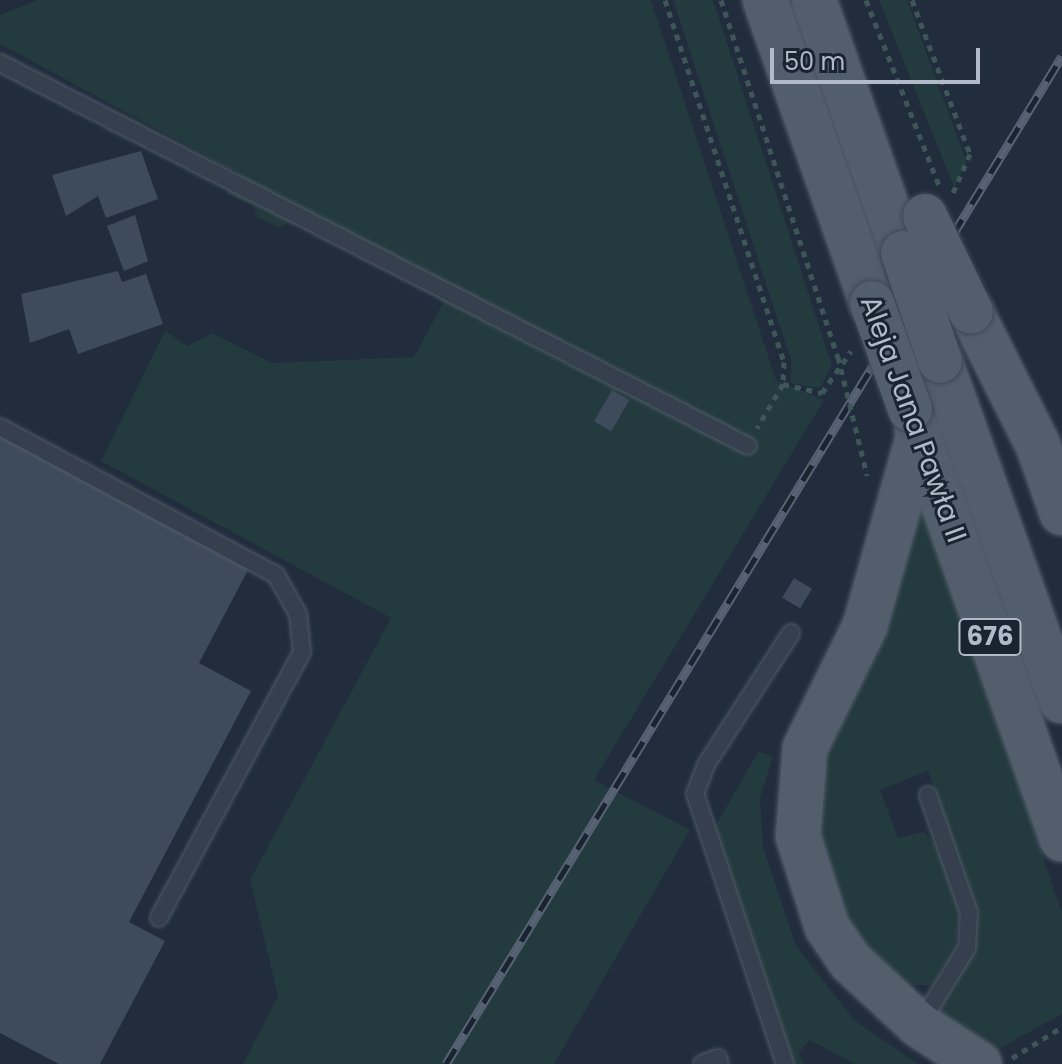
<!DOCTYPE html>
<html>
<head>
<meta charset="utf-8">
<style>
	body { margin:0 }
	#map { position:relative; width:1062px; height:1064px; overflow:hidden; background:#212d3d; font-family:Poppins,sans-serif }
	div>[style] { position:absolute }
	.green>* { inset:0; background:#233a3e }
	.building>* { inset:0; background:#3d4b5c; transform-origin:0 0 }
	.path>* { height:5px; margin-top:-2.5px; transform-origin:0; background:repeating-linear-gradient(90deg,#3e5658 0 6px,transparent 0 12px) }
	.roads { filter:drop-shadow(0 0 2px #505a67) drop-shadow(0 0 2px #505a67) }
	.service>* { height:16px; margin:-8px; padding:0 8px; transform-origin:8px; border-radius:8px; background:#353f4d }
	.primary>* { height:44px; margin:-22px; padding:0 22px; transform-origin:22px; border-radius:22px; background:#535e6d }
	.rail>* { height:9px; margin-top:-4.5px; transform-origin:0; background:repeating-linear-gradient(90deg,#1a2431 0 18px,#576374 0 36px); box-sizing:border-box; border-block:2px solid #576374 }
	.path-bridge>* { height:5px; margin-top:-2.5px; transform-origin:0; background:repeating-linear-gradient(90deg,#3e5658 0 6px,transparent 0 12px) }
	.bridges { filter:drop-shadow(0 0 2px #3e4855) drop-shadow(0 0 2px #3e4855) }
	.primary-bridge>* { height:44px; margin:-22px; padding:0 22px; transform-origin:22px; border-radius:22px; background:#535e6d }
	span { translate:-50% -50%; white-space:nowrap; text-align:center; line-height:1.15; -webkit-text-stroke:6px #1a2431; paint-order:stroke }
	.shield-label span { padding:2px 6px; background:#1a2431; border:2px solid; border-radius:6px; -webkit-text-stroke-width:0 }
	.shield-label { font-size:26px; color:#b0bac8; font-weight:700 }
	.street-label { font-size:28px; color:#b0bac8 }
	.scale { position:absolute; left:770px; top:48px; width:210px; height:36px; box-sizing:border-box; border:4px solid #b0bac8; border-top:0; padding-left:10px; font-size:24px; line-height:28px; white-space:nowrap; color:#b0bac8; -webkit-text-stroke:6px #1a2431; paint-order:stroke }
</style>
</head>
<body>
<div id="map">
	<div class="green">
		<div style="clip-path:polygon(38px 0,651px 0,776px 380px,824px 400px,594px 780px,690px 830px,554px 1064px,243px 1064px,278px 996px,250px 880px,391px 618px,101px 461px,165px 331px,187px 346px,212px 333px,272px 363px,414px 357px,444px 301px,292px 219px,280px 228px,257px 217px,254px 206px,227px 194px,238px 173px,0 44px,0 15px)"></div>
		<div style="clip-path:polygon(673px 0,712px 0,718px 15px,832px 366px,820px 388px,791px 383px,791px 360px)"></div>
		<div style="clip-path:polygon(879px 0,907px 0,967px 163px,954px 187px)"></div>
		<div style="clip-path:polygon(914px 473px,1062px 913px,1062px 1014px,1002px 1047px,995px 1058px,941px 1019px,941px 1001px,972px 951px,978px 914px,928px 771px,880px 790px,898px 838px,924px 832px,940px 848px,960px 908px,955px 950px,932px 985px,912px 985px,869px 955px,838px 910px,816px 825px,832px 731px)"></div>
		<div style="clip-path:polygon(758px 752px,773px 756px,760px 798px,763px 847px,796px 946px,854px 1020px,918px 1064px,855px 1064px,810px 1040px,799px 1052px,803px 1064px,792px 1064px,711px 834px)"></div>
	</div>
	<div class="building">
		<div style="clip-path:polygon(141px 151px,158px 199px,106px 218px,98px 196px,66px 216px,52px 175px)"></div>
		<div style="clip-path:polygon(135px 215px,148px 261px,124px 271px,107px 226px)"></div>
		<div style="clip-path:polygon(118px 271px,122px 282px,146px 274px,163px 324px,78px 354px,69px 329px,30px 343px,21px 294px)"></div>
		<div style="left:612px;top:390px;width:20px;height:36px;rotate:30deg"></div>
		<div style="clip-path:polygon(0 436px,249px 568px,199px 663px,251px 691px,129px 922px,165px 941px,100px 1064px,59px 1064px,0 1033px)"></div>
		<div style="left:794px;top:578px;width:21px;height:23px;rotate:31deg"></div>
	</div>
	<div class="path">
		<div style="left:665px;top:0;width:381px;rotate:71.8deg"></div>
		<div style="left:784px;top:362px;width:22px;rotate:93deg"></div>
		<div style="left:783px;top:384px;width:51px;rotate:120.6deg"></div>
		<div style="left:721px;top:0;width:376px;rotate:71.9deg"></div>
		<div style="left:866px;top:0;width:199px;rotate:68.5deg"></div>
		<div style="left:912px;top:0;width:165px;rotate:69.4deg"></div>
		<div style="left:970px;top:154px;width:45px;rotate:113.7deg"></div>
		<div style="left:783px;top:384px;width:40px;rotate:13deg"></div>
		<div style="left:822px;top:393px;width:51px;rotate:-55.4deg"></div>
		<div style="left:1012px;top:1058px;width:59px;rotate:-31.8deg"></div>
	</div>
	<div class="roads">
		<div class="service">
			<div style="left:0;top:63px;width:840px;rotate:27.11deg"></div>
			<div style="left:0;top:427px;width:313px;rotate:28.2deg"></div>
			<div style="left:276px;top:575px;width:45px;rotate:60.6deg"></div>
			<div style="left:298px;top:614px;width:38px;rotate:84deg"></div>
			<div style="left:302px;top:652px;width:302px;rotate:118.3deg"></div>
			<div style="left:920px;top:1024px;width:89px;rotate:-58.3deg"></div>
			<div style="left:967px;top:948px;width:35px;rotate:-87deg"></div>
			<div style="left:969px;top:913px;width:125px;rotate:-109.2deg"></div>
			<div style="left:702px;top:1064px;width:17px;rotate:-21deg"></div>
			<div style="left:718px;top:1058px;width:6px;rotate:72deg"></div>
			<div style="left:785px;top:1064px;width:285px;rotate:-108.4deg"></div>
			<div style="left:695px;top:794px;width:33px;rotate:-69deg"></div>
			<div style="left:707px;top:763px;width:155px;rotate:-57.1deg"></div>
		</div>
		<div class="primary">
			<div style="left:765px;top:0;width:321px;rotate:70.6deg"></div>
			<div style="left:814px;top:0;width:268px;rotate:70.6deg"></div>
			<div style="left:971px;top:312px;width:149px;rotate:63.3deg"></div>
			<div style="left:1038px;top:445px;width:72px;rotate:70.6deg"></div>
			<div style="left:940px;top:361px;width:361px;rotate:70.3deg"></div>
			<div style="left:917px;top:430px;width:434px;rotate:70.5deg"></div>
			<div style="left:919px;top:434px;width:199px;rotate:105.7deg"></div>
			<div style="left:865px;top:626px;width:136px;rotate:116.2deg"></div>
			<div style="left:805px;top:748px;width:88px;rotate:94.5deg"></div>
			<div style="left:798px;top:836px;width:96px;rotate:72.3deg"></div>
			<div style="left:827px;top:927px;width:41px;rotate:55.9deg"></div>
			<div style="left:850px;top:961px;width:94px;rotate:42.8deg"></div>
			<div style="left:919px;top:1025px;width:72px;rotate:33deg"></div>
		</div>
	</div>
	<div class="rail">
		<div style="left:446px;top:1064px;width:1181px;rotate:-58.57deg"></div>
	</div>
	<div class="path-bridge">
		<div style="left:838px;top:357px;width:122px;rotate:76.2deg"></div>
	</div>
	<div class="bridges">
		<div class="primary-bridge">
			<div style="left:925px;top:216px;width:106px;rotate:64.4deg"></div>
			<div style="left:903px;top:253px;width:114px;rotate:71.1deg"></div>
			<div style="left:872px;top:303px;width:113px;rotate:70.3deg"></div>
		</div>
	</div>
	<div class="shield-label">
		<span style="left:990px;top:637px">676</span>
	</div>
	<div class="street-label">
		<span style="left:913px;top:419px;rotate:70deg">Aleja Jana Pawła II</span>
	</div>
	<div class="scale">50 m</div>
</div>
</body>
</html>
